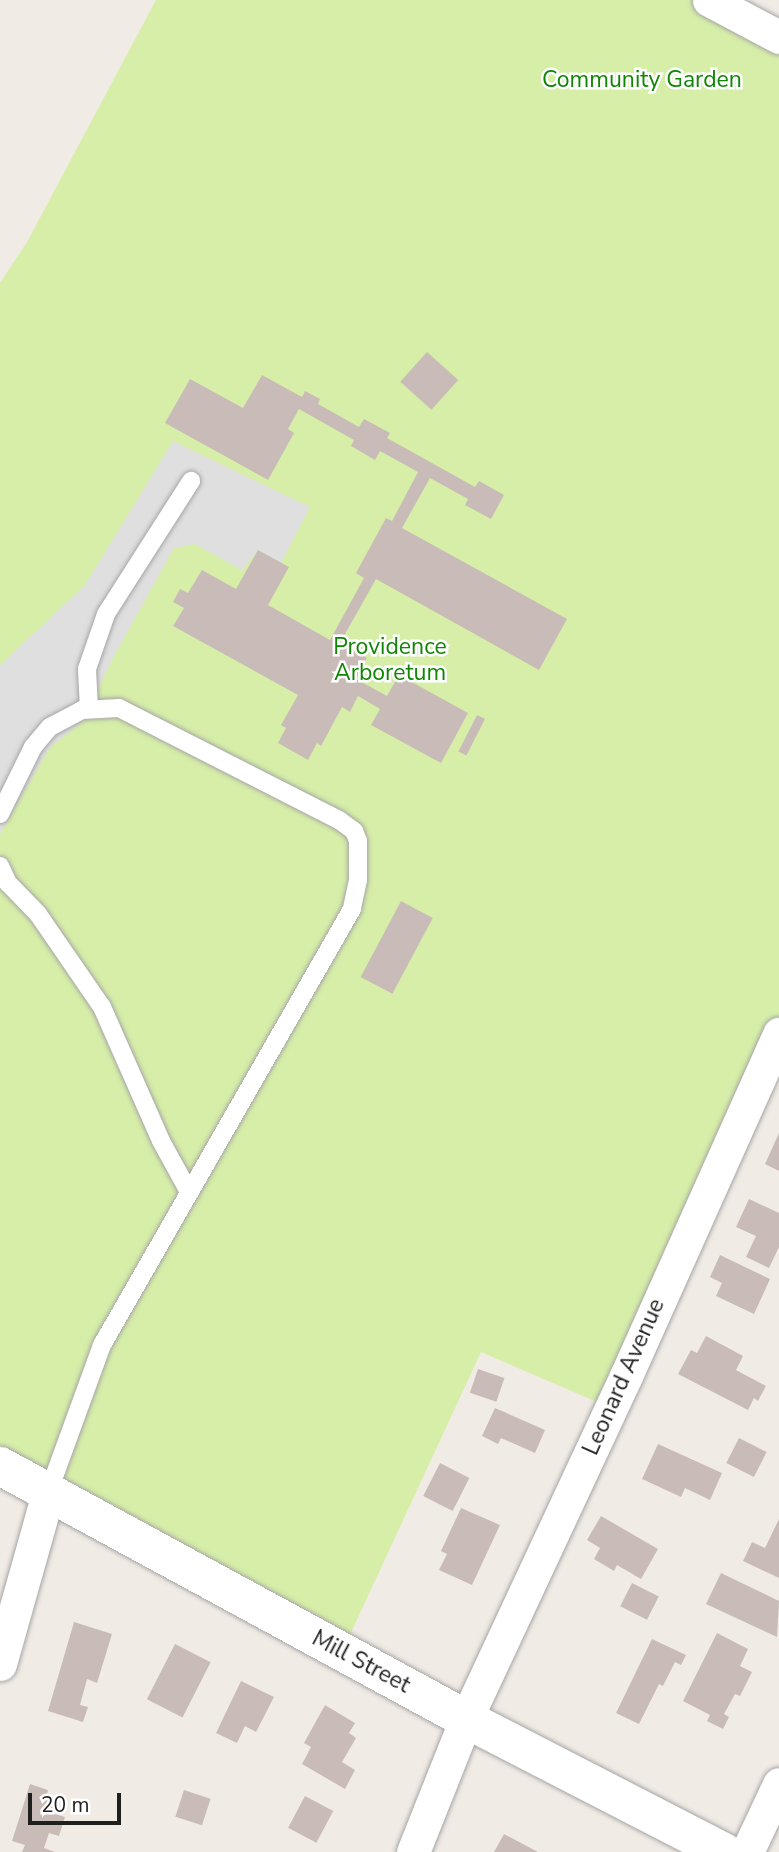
<!DOCTYPE html>
<html>
<head>
<meta charset="utf-8">
<style>
	body { margin:0 }
	#map { position:relative; width:779px; height:1852px; overflow:hidden; background:#f1ebe5; font-family:"Nunito Sans",sans-serif }
	div>[style] { position:absolute }
	.grass>* { inset:0; background:#d6eea8 }
	.parking>* { inset:0; background:#dfdfdf }
	.building>* { inset:0; background:#c9bcb8; transform-origin:0 0 }
	.roads { filter:drop-shadow(0 0 2px #a6a6a6) drop-shadow(0 0 2px #a6a6a6) }
	.service>* { height:18px; margin:-9px; padding:0 9px; transform-origin:9px; border-radius:9px; background:#fff }
	.minor>* { height:33px; margin:-16.5px; padding:0 16.5px; transform-origin:16.5px; border-radius:16.5px; background:#fff }
	.tertiary>* { height:38px; margin:-19px; padding:0 19px; transform-origin:19px; border-radius:19px; background:#fff }
	span { translate:-50% -50%; white-space:nowrap; text-align:center; line-height:1.15; -webkit-text-stroke:5px #fff; paint-order:stroke }
	.park-label { font-size:23px; color:#108604 }
	.street-label { font-size:23px; color:#1f1f1f }
	.scale { position:absolute; left:28px; top:1793px; width:93px; height:32px; box-sizing:border-box; border:4px solid #1f1f1f; border-top:0; padding-left:9px; font-size:21px; line-height:24px; white-space:nowrap; color:#1f1f1f; -webkit-text-stroke:5px #fff; paint-order:stroke }
</style>
</head>
<body>
<div id="map">
	<div class="grass">
		<div style="clip-path:polygon(156px 0,709px 0,779px 37px,779px 1037px,611px 1408px,481px 1352px,342px 1652px,0 1466px,0 283px,27px 242px)"></div>
	</div>
	<div class="parking">
		<div style="clip-path:polygon(173px 441px,310px 507px,281px 563px,258px 550px,242px 570px,195px 544px,174px 548px,115px 654px,81px 723px,50px 747px,0 834px,0 665px,85px 585px)"></div>
	</div>
	<div class="building">
		<div style="left:427px;top:352px;width:42px;height:40px;rotate:42deg"></div>
		<div style="clip-path:polygon(262px 375px,302px 397px,305px 391px,320px 399px,318px 404px,359px 427px,364px 419px,390px 433px,387px 438px,475px 487px,479px 481px,504px 495px,491px 519px,465px 505px,468px 499px,430px 478px,402px 528px,567px 619px,539px 670px,376px 579px,340px 643px,367px 658px,356px 679px,387px 696px,399px 675px,468px 713px,441px 763px,371px 725px,380px 709px,358px 696px,350px 712px,342px 707px,321px 746px,317px 743px,308px 760px,278px 743px,286px 728px,281px 725px,298px 695px,173px 626px,184px 608px,173px 602px,180px 589px,188px 593px,202px 570px,236px 589px,258px 550px,289px 567px,268px 605px,330px 640px,364px 578px,356px 573px,386px 518px,392px 521px,418px 472px,380px 451px,375px 460px,351px 446px,354px 440px,299px 409px,288px 429px,294px 433px,268px 480px,165px 423px,190px 379px,243px 408px)"></div>
		<div style="left:477px;top:715px;width:9px;height:41px;rotate:27deg"></div>
		<div style="left:401px;top:901px;width:36px;height:86px;rotate:28deg"></div>
		<div style="clip-path:polygon(779px 1133px,779px 1171px,765px 1164px)"></div>
		<div style="clip-path:polygon(749px 1199px,779px 1213px,779px 1247px,769px 1268px,746px 1257px,756px 1236px,736px 1227px)"></div>
		<div style="clip-path:polygon(720px 1255px,770px 1279px,754px 1314px,716px 1296px,722px 1283px,710px 1277px)"></div>
		<div style="clip-path:polygon(706px 1336px,743px 1356px,736px 1370px,766px 1386px,758px 1401px,754px 1398px,748px 1410px,678px 1374px,691px 1350px,697px 1353px)"></div>
		<div style="left:478px;top:1369px;width:28px;height:25px;rotate:19deg"></div>
		<div style="clip-path:polygon(495px 1408px,545px 1430px,535px 1453px,501px 1438px,498px 1444px,482px 1436px)"></div>
		<div style="left:739px;top:1438px;width:31px;height:28px;rotate:27deg"></div>
		<div style="clip-path:polygon(658px 1444px,722px 1473px,710px 1500px,685px 1488px,681px 1497px,642px 1479px)"></div>
		<div style="left:440px;top:1463px;width:33px;height:37px;rotate:27deg"></div>
		<div style="clip-path:polygon(461px 1508px,500px 1525px,472px 1585px,439px 1570px,447px 1554px,441px 1551px)"></div>
		<div style="clip-path:polygon(601px 1516px,658px 1549px,641px 1579px,617px 1565px,614px 1571px,594px 1559px,600px 1548px,587px 1540px)"></div>
		<div style="clip-path:polygon(779px 1519px,779px 1578px,743px 1561px,752px 1542px,765px 1548px)"></div>
		<div style="clip-path:polygon(721px 1573px,779px 1601px,777px 1637px,706px 1604px)"></div>
		<div style="left:632px;top:1583px;width:30px;height:26px;rotate:27deg"></div>
		<div style="clip-path:polygon(74px 1622px,112px 1634px,97px 1683px,87px 1679px,80px 1705px,88px 1707px,83px 1722px,48px 1711px)"></div>
		<div style="clip-path:polygon(717px 1633px,748px 1649px,740px 1666px,752px 1672px,740px 1696px,735px 1694px,724px 1714px,729px 1717px,723px 1729px,707px 1721px,710px 1715px,683px 1701px)"></div>
		<div style="clip-path:polygon(652px 1639px,686px 1655px,681px 1665px,675px 1662px,663px 1686px,659px 1684px,639px 1724px,616px 1713px)"></div>
		<div style="left:175px;top:1644px;width:40px;height:62px;rotate:27deg"></div>
		<div style="clip-path:polygon(241px 1681px,274px 1697px,256px 1732px,245px 1726px,237px 1743px,216px 1733px)"></div>
		<div style="clip-path:polygon(325px 1705px,355px 1723px,349px 1733px,356px 1738px,342px 1762px,355px 1770px,345px 1789px,302px 1764px,311px 1747px,304px 1743px)"></div>
		<div style="clip-path:polygon(30px 1784px,48px 1790px,46px 1799px,58px 1803px,55px 1814px,65px 1817px,59px 1836px,49px 1833px,44px 1848px,55px 1852px,22px 1852px,25px 1845px,12px 1841px)"></div>
		<div style="left:184px;top:1790px;width:28px;height:28px;rotate:18deg"></div>
		<div style="left:305px;top:1796px;width:32px;height:36px;rotate:28deg"></div>
		<div style="clip-path:polygon(504px 1834px,538px 1852px,494px 1852px)"></div>
	</div>
	<div class="roads">
		<div class="service">
			<div style="left:89px;top:709px;width:40px;rotate:-92.9deg"></div>
			<div style="left:87px;top:669px;width:58px;rotate:-70.9deg"></div>
			<div style="left:106px;top:614px;width:158px;rotate:-57.4deg"></div>
			<div style="left:0;top:814px;width:75px;rotate:-63.8deg"></div>
			<div style="left:33px;top:747px;width:26px;rotate:-50deg"></div>
			<div style="left:50px;top:727px;width:36px;rotate:-28deg"></div>
			<div style="left:82px;top:710px;width:37px;rotate:-3deg"></div>
			<div style="left:119px;top:708px;width:247px;rotate:27deg"></div>
			<div style="left:339px;top:820px;width:19px;rotate:36deg"></div>
			<div style="left:354px;top:831px;width:11px;rotate:68deg"></div>
			<div style="left:358px;top:841px;width:39px;rotate:90deg"></div>
			<div style="left:358px;top:880px;width:30px;rotate:102deg"></div>
			<div style="left:352px;top:909px;width:503px;rotate:119.83deg"></div>
			<div style="left:102px;top:1345px;width:158px;rotate:110deg"></div>
			<div style="left:0;top:866px;width:19px;rotate:65deg"></div>
			<div style="left:8px;top:883px;width:43px;rotate:45.9deg"></div>
			<div style="left:38px;top:914px;width:113px;rotate:55.5deg"></div>
			<div style="left:102px;top:1007px;width:146px;rotate:66.2deg"></div>
			<div style="left:161px;top:1141px;width:56px;rotate:61.1deg"></div>
		</div>
		<div class="minor">
			<div style="left:709px;top:0;width:79px;rotate:27.9deg"></div>
			<div style="left:0;top:1664px;width:178px;rotate:-74.3deg"></div>
			<div style="left:413px;top:1852px;width:143px;rotate:-68.3deg"></div>
			<div style="left:466px;top:1719px;width:378px;rotate:-65deg"></div>
			<div style="left:626px;top:1376px;width:375px;rotate:-65.9deg"></div>
			<div style="left:747px;top:1852px;width:75px;rotate:-64.8deg"></div>
		</div>
		<div class="tertiary">
			<div style="left:0;top:1466px;width:530px;rotate:28.5deg"></div>
			<div style="left:466px;top:1719px;width:290px;rotate:27.3deg"></div>
		</div>
	</div>
	<div class="park-label">
		<span style="left:642px;top:80px">Community Garden</span>
		<span style="left:390px;top:660px">Providence<br>Arboretum</span>
	</div>
	<div class="street-label">
		<span style="left:624px;top:1377px;rotate:-66deg">Leonard Avenue</span>
		<span style="left:361px;top:1662px;rotate:28deg">Mill Street</span>
	</div>
	<div class="scale">20 m</div>
</div>
</body>
</html>
